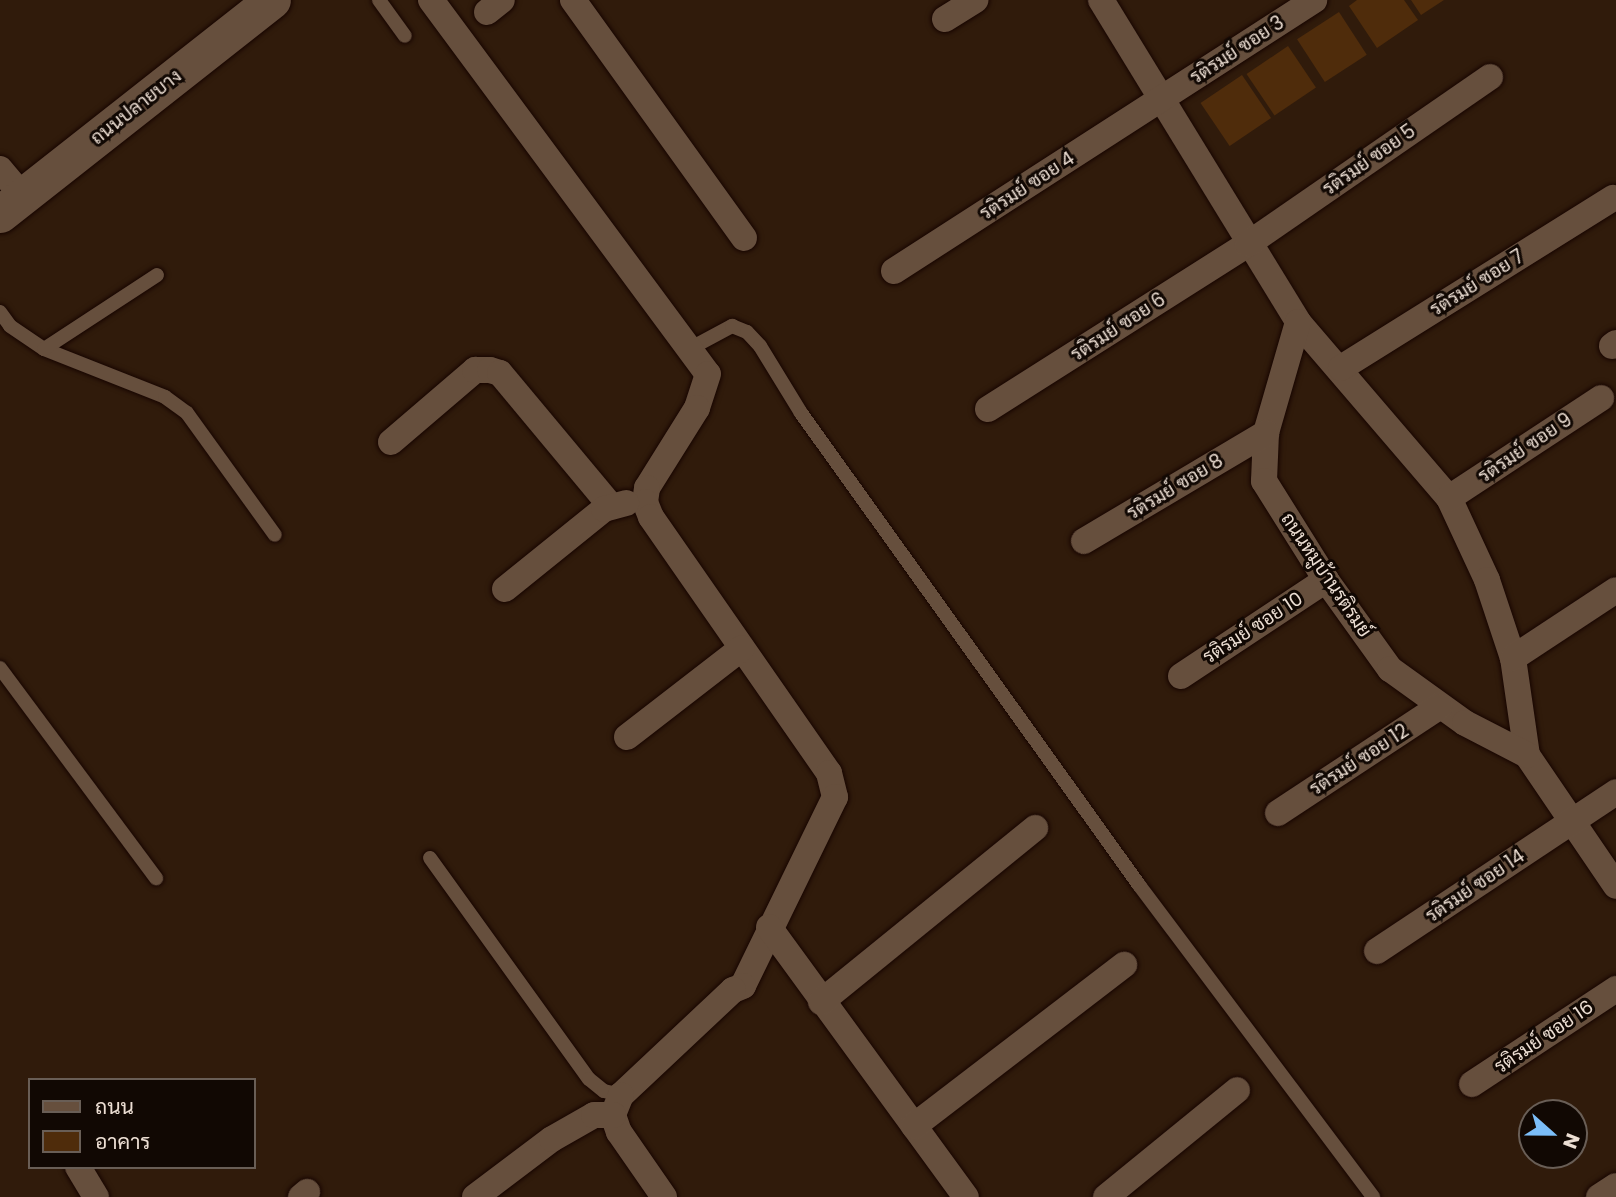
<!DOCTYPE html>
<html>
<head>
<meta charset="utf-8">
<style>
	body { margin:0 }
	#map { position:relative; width:1616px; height:1197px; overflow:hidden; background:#301b0b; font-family:Poppins,Sarabun,sans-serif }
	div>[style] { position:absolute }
	.building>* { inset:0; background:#4f2c0b; transform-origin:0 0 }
	.roads { filter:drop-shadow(0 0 2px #170500) drop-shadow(0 0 2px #170500) }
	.lane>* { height:14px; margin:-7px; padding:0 7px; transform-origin:7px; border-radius:7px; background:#664f3d }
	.street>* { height:26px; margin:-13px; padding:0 13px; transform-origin:13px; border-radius:13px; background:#664f3d }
	.secondary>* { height:37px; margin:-18.5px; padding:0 18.5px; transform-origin:18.5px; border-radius:18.5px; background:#664f3d }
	span { translate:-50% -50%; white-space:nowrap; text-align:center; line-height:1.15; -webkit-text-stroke:6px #110803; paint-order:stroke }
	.street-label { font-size:19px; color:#ecded3 }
	.legend { position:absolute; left:28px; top:1078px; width:228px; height:91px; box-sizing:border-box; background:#110803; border:2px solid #695e56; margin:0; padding:9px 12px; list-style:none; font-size:21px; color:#ecded3 }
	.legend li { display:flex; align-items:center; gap:14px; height:35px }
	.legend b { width:35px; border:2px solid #695e56 }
	.north { position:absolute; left:1518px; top:1099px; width:70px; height:70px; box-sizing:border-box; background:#110803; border:2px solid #695e56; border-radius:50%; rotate:111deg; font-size:19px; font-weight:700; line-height:28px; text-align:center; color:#ecded3 }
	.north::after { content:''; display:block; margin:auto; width:24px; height:32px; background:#7cbef9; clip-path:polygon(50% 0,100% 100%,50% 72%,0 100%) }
</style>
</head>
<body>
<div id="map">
	<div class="building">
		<div style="clip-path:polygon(1357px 0,1404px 0,1418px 20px,1377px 48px,1349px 6px)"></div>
		<div style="clip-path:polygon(1411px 0,1444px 0,1421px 15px)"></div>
		<div style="left:1339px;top:12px;width:51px;height:50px;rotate:57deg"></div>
		<div style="left:1288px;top:46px;width:50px;height:50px;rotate:56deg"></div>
		<div style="left:1242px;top:75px;width:52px;height:50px;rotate:56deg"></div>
	</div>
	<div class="roads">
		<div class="lane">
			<div style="left:379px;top:0;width:44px;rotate:54.2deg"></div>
			<div style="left:0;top:312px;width:17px;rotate:54deg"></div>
			<div style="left:10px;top:326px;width:41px;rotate:34.1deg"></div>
			<div style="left:44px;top:349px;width:130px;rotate:21.6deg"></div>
			<div style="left:165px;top:397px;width:27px;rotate:36deg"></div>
			<div style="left:187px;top:413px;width:150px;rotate:54.2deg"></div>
			<div style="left:691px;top:348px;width:47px;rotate:-28.2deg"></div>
			<div style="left:732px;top:326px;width:16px;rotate:22deg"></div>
			<div style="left:747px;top:332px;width:19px;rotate:47deg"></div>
			<div style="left:760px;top:346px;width:79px;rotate:58.5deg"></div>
			<div style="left:801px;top:413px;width:581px;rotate:54.39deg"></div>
			<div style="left:1139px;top:885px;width:390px;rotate:53.1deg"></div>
			<div style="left:44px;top:349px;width:135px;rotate:-33.2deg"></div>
			<div style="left:0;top:668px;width:262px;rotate:53.4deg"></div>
			<div style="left:430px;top:858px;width:272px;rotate:54.3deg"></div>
			<div style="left:589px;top:1079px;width:19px;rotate:39deg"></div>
			<div style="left:604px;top:1091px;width:17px;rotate:13deg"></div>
		</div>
		<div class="street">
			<div style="left:431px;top:0;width:465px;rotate:53.5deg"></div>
			<div style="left:708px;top:374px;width:36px;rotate:108deg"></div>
			<div style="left:697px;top:408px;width:94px;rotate:122deg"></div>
			<div style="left:647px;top:488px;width:14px;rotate:98deg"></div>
			<div style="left:645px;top:502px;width:16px;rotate:68deg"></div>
			<div style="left:651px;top:517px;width:312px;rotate:55.2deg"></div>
			<div style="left:829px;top:773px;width:25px;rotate:76deg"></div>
			<div style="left:835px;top:797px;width:210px;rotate:116deg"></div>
			<div style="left:743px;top:986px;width:11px;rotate:158deg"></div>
			<div style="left:733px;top:990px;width:154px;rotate:136.8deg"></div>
			<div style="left:621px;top:1095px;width:22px;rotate:112deg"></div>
			<div style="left:613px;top:1115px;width:18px;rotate:71deg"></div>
			<div style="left:619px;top:1132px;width:79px;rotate:55.3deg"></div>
			<div style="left:573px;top:0;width:293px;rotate:54.3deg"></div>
			<div style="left:1101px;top:0;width:377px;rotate:58.5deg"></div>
			<div style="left:1298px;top:322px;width:232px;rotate:49.4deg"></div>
			<div style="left:1449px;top:498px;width:90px;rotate:65.1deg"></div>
			<div style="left:1487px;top:580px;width:82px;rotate:71.6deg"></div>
			<div style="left:1513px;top:658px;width:98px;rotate:81.8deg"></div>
			<div style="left:1527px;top:755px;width:158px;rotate:55.8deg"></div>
			<div style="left:487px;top:12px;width:19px;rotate:-39deg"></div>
			<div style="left:945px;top:19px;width:36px;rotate:-32deg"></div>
			<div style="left:0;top:169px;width:35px;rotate:50deg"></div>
			<div style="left:894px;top:271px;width:500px;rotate:-32.8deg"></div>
			<div style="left:1298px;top:322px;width:116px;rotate:106.1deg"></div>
			<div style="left:1266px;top:433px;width:48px;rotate:92.4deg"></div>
			<div style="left:1264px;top:481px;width:117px;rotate:57.9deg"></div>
			<div style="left:1326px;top:580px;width:110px;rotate:54.3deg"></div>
			<div style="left:1390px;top:669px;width:92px;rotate:35.8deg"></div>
			<div style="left:1465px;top:723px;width:70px;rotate:27.3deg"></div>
			<div style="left:1612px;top:346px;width:5px;rotate:-37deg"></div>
			<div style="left:1341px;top:368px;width:321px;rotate:-32deg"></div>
			<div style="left:988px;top:409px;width:308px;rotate:-32.4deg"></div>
			<div style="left:1248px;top:244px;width:294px;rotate:-34.6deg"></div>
			<div style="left:391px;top:442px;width:111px;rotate:-40.6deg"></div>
			<div style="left:475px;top:370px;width:15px"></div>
			<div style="left:490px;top:370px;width:10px;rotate:17deg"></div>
			<div style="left:500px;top:373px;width:173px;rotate:50.2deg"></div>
			<div style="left:1449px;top:498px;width:182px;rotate:-33.3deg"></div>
			<div style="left:1084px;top:541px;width:212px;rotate:-30.7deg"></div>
			<div style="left:505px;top:589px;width:127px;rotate:-38.9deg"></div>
			<div style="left:604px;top:509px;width:23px;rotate:-15deg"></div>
			<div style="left:1513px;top:658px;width:123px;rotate:-33.4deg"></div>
			<div style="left:1181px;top:676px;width:174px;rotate:-33.5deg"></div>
			<div style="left:627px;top:737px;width:145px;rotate:-37.7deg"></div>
			<div style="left:1278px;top:813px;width:193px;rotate:-33.4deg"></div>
			<div style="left:769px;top:927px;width:334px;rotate:53.9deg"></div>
			<div style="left:1377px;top:951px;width:287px;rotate:-33.6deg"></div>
			<div style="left:821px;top:1002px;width:276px;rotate:-39.1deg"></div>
			<div style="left:1472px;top:1084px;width:173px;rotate:-33.4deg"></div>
			<div style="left:914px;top:1126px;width:265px;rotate:-37.5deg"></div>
			<div style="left:78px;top:1167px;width:35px;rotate:59deg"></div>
			<div style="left:301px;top:1197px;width:8px;rotate:-40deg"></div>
			<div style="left:475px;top:1197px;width:96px;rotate:-37deg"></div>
			<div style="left:552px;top:1139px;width:48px;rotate:-29.7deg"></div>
			<div style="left:594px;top:1115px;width:19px"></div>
			<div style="left:1106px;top:1197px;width:169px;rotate:-39.2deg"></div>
			<div style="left:1599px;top:1197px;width:20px;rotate:-33deg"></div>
		</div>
		<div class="secondary">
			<div style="left:0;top:214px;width:346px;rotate:-38.2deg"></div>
		</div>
	</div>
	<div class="street-label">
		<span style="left:1237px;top:50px;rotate:-33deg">รติรมย์ ซอย 3</span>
		<span style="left:136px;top:107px;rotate:-38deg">ถนนปลายบาง</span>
		<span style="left:1369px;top:160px;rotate:-35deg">รติรมย์ ซอย 5</span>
		<span style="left:1027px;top:186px;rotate:-33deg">รติรมย์ ซอย 4</span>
		<span style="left:1477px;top:283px;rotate:-32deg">รติรมย์ ซอย 7</span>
		<span style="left:1118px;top:327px;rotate:-33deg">รติรมย์ ซอย 6</span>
		<span style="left:1525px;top:448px;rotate:-34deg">รติรมย์ ซอย 9</span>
		<span style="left:1175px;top:487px;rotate:-31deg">รติรมย์ ซอย 8</span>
		<span style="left:1326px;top:575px;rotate:56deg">ถนนหมูบ้านรติรมย์</span>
		<span style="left:1253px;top:628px;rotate:-33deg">รติรมย์ ซอย 10</span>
		<span style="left:1359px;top:760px;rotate:-33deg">รติรมย์ ซอย 12</span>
		<span style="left:1475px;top:886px;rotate:-34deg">รติรมย์ ซอย 14</span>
		<span style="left:1544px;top:1037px;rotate:-34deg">รติรมย์ ซอย 16</span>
	</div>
	<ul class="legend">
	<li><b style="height:9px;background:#664f3d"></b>ถนน</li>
	<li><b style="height:19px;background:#4f2c0b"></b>อาคาร</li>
	</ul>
	<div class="north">N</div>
</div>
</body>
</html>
